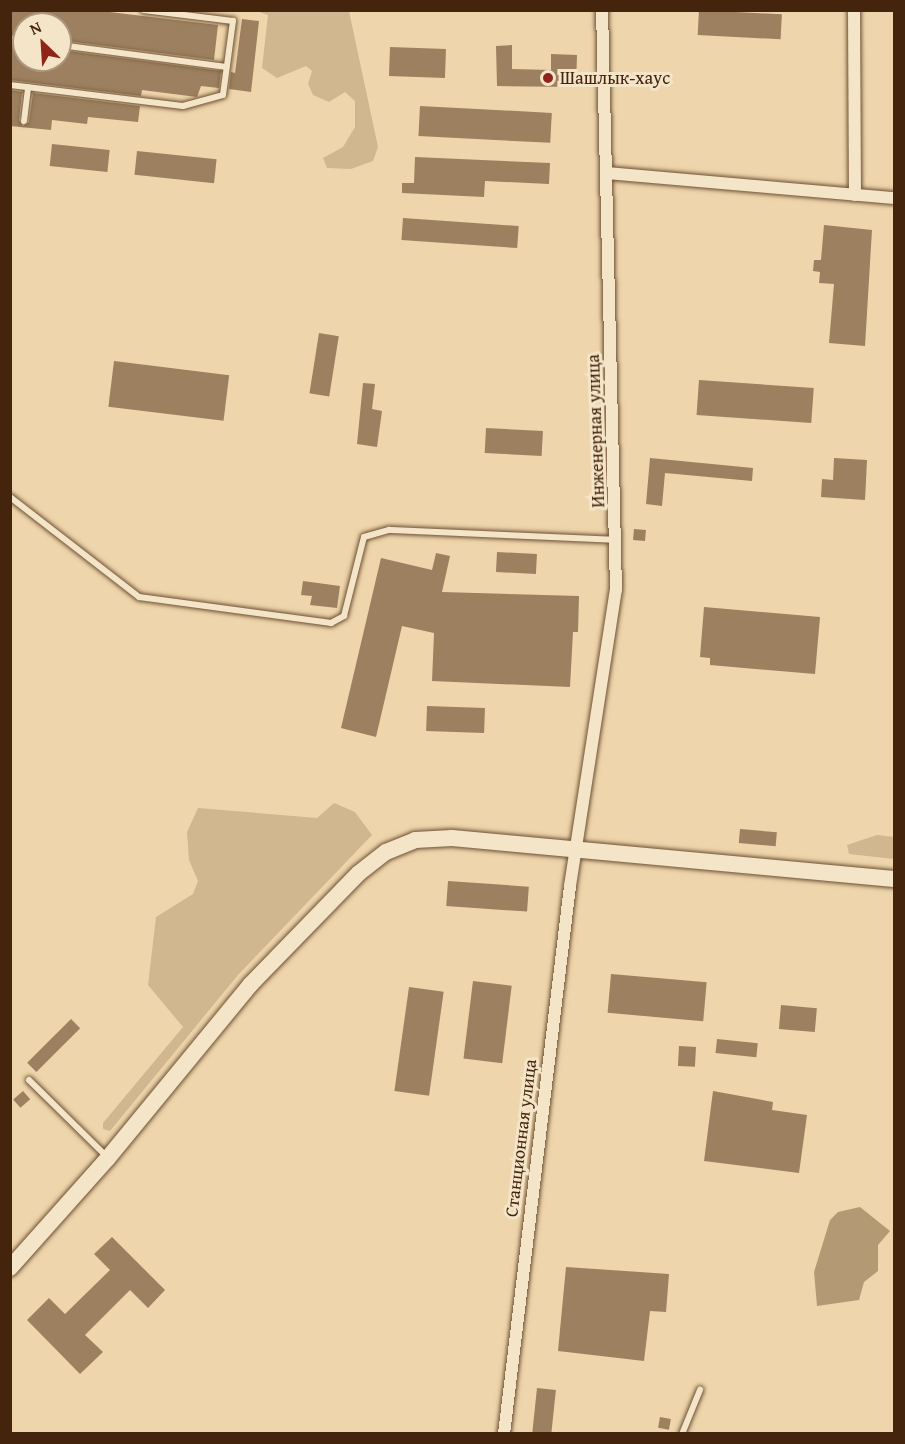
<!DOCTYPE html>
<html>
<head>
<meta charset="utf-8">
<style>
	body { margin:0 }
	#map { position:relative; width:905px; height:1444px; overflow:hidden; background:#eed5ab; font-family:"Gentium Book Plus",serif }
	div>[style] { position:absolute }
	.green>* { inset:0; background:#d1b790 }
	.water>* { inset:0; background:#b49975 }
	.building>* { inset:0; background:#9c805f; transform-origin:0 0 }
	.roads { filter:drop-shadow(0 0 2px #6e5034) drop-shadow(0 0 2px #6e5034) }
	.lane>* { height:6px; margin:-3px; padding:0 3px; transform-origin:3px; border-radius:3px; background:#f4e4c8 }
	.street>* { height:12px; margin:-6px; padding:0 6px; transform-origin:6px; border-radius:6px; background:#f4e4c8 }
	.secondary>* { height:16px; margin:-8px; padding:0 8px; transform-origin:8px; border-radius:8px; background:#f4e4c8 }
	.dots>* { width:16px; height:16px; translate:-50% -50%; box-sizing:border-box; border:3px solid #f4e4c8; border-radius:50% }
	span { translate:-50% -50%; white-space:nowrap; text-align:center; line-height:1.15; -webkit-text-stroke:6px #f4e4c8; paint-order:stroke }
	.poi-label { font-size:18px; color:#44240d }
	.left { translate:0 -50%; text-align:left }
	.street-label { font-size:18px; color:#44240d }
	.frame { position:absolute; inset:0; border:12px solid #44240d; pointer-events:none }
	.north { position:absolute; left:12px; top:12px; width:60px; height:60px; box-sizing:border-box; background:#f4e4c8; border:2px solid #ae977d; border-radius:50%; rotate:335deg; font-size:16px; font-weight:700; line-height:24px; text-align:center; color:#44240d }
	.north::after { content:''; display:block; margin:auto; width:21px; height:27px; background:#8f2418; clip-path:polygon(50% 0,100% 100%,50% 72%,0 100%) }
</style>
</head>
<body>
<div id="map">
	<div class="green">
		<div style="clip-path:polygon(254px 10px,349px 11px,378px 147px,373px 161px,351px 169px,327px 168px,323px 158px,343px 147px,355px 127px,355px 101px,345px 92px,329px 102px,313px 95px,308px 84px,312px 71px,306px 66px,277px 78px,262px 68px,268px 15px)"></div>
		<div style="clip-path:polygon(334px 803px,355px 812px,372px 835px,238px 975px,110px 1131px,103px 1129px,103px 1123px,183px 1027px,148px 985px,156px 917px,193px 894px,198px 881px,189px 860px,187px 832px,198px 808px,317px 818px)"></div>
		<div style="clip-path:polygon(877px 835px,894px 837px,894px 859px,849px 854px,847px 845px)"></div>
	</div>
	<div class="water">
		<div style="clip-path:polygon(860px 1207px,890px 1231px,878px 1245px,878px 1271px,864px 1282px,859px 1300px,817px 1306px,814px 1272px,830px 1220px,838px 1212px)"></div>
	</div>
	<div class="building">
		<div style="clip-path:polygon(10px 10px,93px 10px,218px 25px,214px 60px,60px 40px,60px 24px,24px 24px,24px 36px,10px 34px)"></div>
		<div style="left:699px;top:10px;width:83px;height:25px;rotate:3deg"></div>
		<div style="clip-path:polygon(242px 19px,259px 21px,251px 92px,229px 89px,231px 72px,235px 73px)"></div>
		<div style="clip-path:polygon(10px 44px,24px 46px,24px 60px,60px 60px,60px 50px,221px 71px,219px 88px,201px 86px,197px 97px,142px 90px,141px 96px,10px 80px)"></div>
		<div style="clip-path:polygon(512px 45px,512px 69px,551px 70px,551px 54px,577px 55px,576px 87px,497px 86px,496px 46px)"></div>
		<div style="left:390px;top:47px;width:56px;height:29px;rotate:2deg"></div>
		<div style="clip-path:polygon(10px 90px,22px 92px,19px 120px,23px 126px,29px 122px,33px 93px,140px 106px,138px 122px,88px 117px,87px 124px,52px 120px,51px 130px,10px 126px)"></div>
		<div style="left:420px;top:106px;width:132px;height:30px;rotate:3deg"></div>
		<div style="left:52px;top:144px;width:58px;height:22px;rotate:6deg"></div>
		<div style="left:137px;top:151px;width:80px;height:24px;rotate:6deg"></div>
		<div style="clip-path:polygon(415px 157px,550px 163px,549px 184px,485px 181px,484px 197px,402px 193px,402px 183px,414px 183px)"></div>
		<div style="left:403px;top:218px;width:116px;height:22px;rotate:4deg"></div>
		<div style="clip-path:polygon(824px 225px,872px 230px,865px 346px,829px 343px,834px 284px,819px 283px,820px 272px,813px 271px,814px 260px,821px 260px)"></div>
		<div style="left:319px;top:333px;width:20px;height:61px;rotate:9deg"></div>
		<div style="left:114px;top:361px;width:116px;height:46px;rotate:7deg"></div>
		<div style="left:699px;top:380px;width:115px;height:35px;rotate:4deg"></div>
		<div style="clip-path:polygon(363px 383px,375px 384px,372px 409px,382px 411px,377px 447px,357px 444px)"></div>
		<div style="left:486px;top:428px;width:57px;height:25px;rotate:3deg"></div>
		<div style="clip-path:polygon(650px 458px,753px 468px,752px 481px,665px 473px,662px 506px,646px 504px)"></div>
		<div style="clip-path:polygon(834px 458px,867px 460px,865px 500px,821px 497px,822px 479px,833px 480px)"></div>
		<div style="left:634px;top:529px;width:12px;height:11px;rotate:5deg"></div>
		<div style="left:497px;top:552px;width:40px;height:20px;rotate:3deg"></div>
		<div style="clip-path:polygon(436px 553px,450px 556px,442px 592px,579px 596px,578px 632px,573px 632px,570px 687px,432px 681px,434px 633px,402px 626px,376px 737px,341px 728px,381px 558px,432px 570px)"></div>
		<div style="clip-path:polygon(303px 581px,340px 586px,337px 608px,310px 605px,312px 596px,301px 595px)"></div>
		<div style="clip-path:polygon(704px 607px,820px 617px,815px 674px,710px 665px,710px 658px,700px 657px)"></div>
		<div style="left:427px;top:706px;width:58px;height:25px;rotate:2deg"></div>
		<div style="left:740px;top:829px;width:37px;height:14px;rotate:5deg"></div>
		<div style="left:448px;top:881px;width:81px;height:25px;rotate:4deg"></div>
		<div style="left:611px;top:974px;width:96px;height:39px;rotate:5deg"></div>
		<div style="left:473px;top:981px;width:39px;height:78px;rotate:7deg"></div>
		<div style="left:409px;top:987px;width:35px;height:105px;rotate:8deg"></div>
		<div style="left:781px;top:1005px;width:36px;height:24px;rotate:5deg"></div>
		<div style="left:71px;top:1019px;width:13px;height:62px;rotate:45deg"></div>
		<div style="left:717px;top:1039px;width:41px;height:14px;rotate:6deg"></div>
		<div style="left:679px;top:1046px;width:17px;height:20px;rotate:3deg"></div>
		<div style="left:23px;top:1091px;width:11px;height:13px;rotate:49deg"></div>
		<div style="clip-path:polygon(713px 1091px,773px 1102px,772px 1110px,807px 1115px,799px 1173px,704px 1161px)"></div>
		<div style="clip-path:polygon(112px 1237px,165px 1290px,148px 1308px,130px 1290px,85px 1335px,103px 1352px,80px 1374px,27px 1320px,49px 1298px,65px 1314px,110px 1270px,94px 1254px)"></div>
		<div style="clip-path:polygon(566px 1267px,669px 1274px,666px 1312px,650px 1311px,644px 1361px,558px 1351px)"></div>
		<div style="left:537px;top:1388px;width:19px;height:47px;rotate:6deg"></div>
		<div style="left:660px;top:1417px;width:11px;height:11px;rotate:10deg"></div>
	</div>
	<div class="roads">
		<div class="lane">
			<div style="left:10px;top:39px;width:14px;rotate:8deg"></div>
			<div style="left:60px;top:45px;width:168px;rotate:7.5deg"></div>
			<div style="left:10px;top:85px;width:174px;rotate:6.9deg"></div>
			<div style="left:183px;top:106px;width:41px;rotate:-15.4deg"></div>
			<div style="left:223px;top:95px;width:75px;rotate:-82.3deg"></div>
			<div style="left:233px;top:21px;width:90px;rotate:-173deg"></div>
			<div style="left:24px;top:121px;width:34px;rotate:-83deg"></div>
			<div style="left:10px;top:497px;width:163px;rotate:37.8deg"></div>
			<div style="left:139px;top:597px;width:194px;rotate:7.7deg"></div>
			<div style="left:331px;top:623px;width:15px;rotate:-28deg"></div>
			<div style="left:344px;top:616px;width:81px;rotate:-75.8deg"></div>
			<div style="left:364px;top:537px;width:26px;rotate:-16deg"></div>
			<div style="left:389px;top:530px;width:227px;rotate:2.5deg"></div>
			<div style="left:29px;top:1080px;width:110px;rotate:44.6deg"></div>
			<div style="left:682px;top:1434px;width:48px;rotate:-67.8deg"></div>
		</div>
		<div class="street">
			<div style="left:854px;top:10px;width:185px;rotate:89.7deg"></div>
			<div style="left:607px;top:173px;width:288px;rotate:5deg"></div>
			<div style="left:504px;top:1434px;width:552px;rotate:-83.13deg"></div>
			<div style="left:570px;top:886px;width:300px;rotate:-81.2deg"></div>
			<div style="left:616px;top:590px;width:580px;rotate:-91.38deg"></div>
		</div>
		<div class="secondary">
			<div style="left:10px;top:1268px;width:147px;rotate:-48.3deg"></div>
			<div style="left:108px;top:1158px;width:224px;rotate:-50.6deg"></div>
			<div style="left:250px;top:985px;width:156px;rotate:-45.8deg"></div>
			<div style="left:359px;top:873px;width:34px;rotate:-38deg"></div>
			<div style="left:386px;top:852px;width:31px;rotate:-22deg"></div>
			<div style="left:415px;top:840px;width:37px;rotate:-3deg"></div>
			<div style="left:452px;top:838px;width:444px;rotate:5.3deg"></div>
		</div>
	</div>
	<div class="dots">
		<div style="left:548px;top:78px;background:#8f2418"></div>
	</div>
	<div class="poi-label">
		<span class="left" style="left:560px;top:78px">Шашлык-хаус</span>
	</div>
	<div class="street-label">
		<span style="left:596px;top:431px;rotate:-92deg">Инженерная улица</span>
		<span style="left:521px;top:1138px;rotate:-83deg">Станционная улица</span>
	</div>
	<div class="frame"></div>
	<div class="north">N</div>
</div>
</body>
</html>
